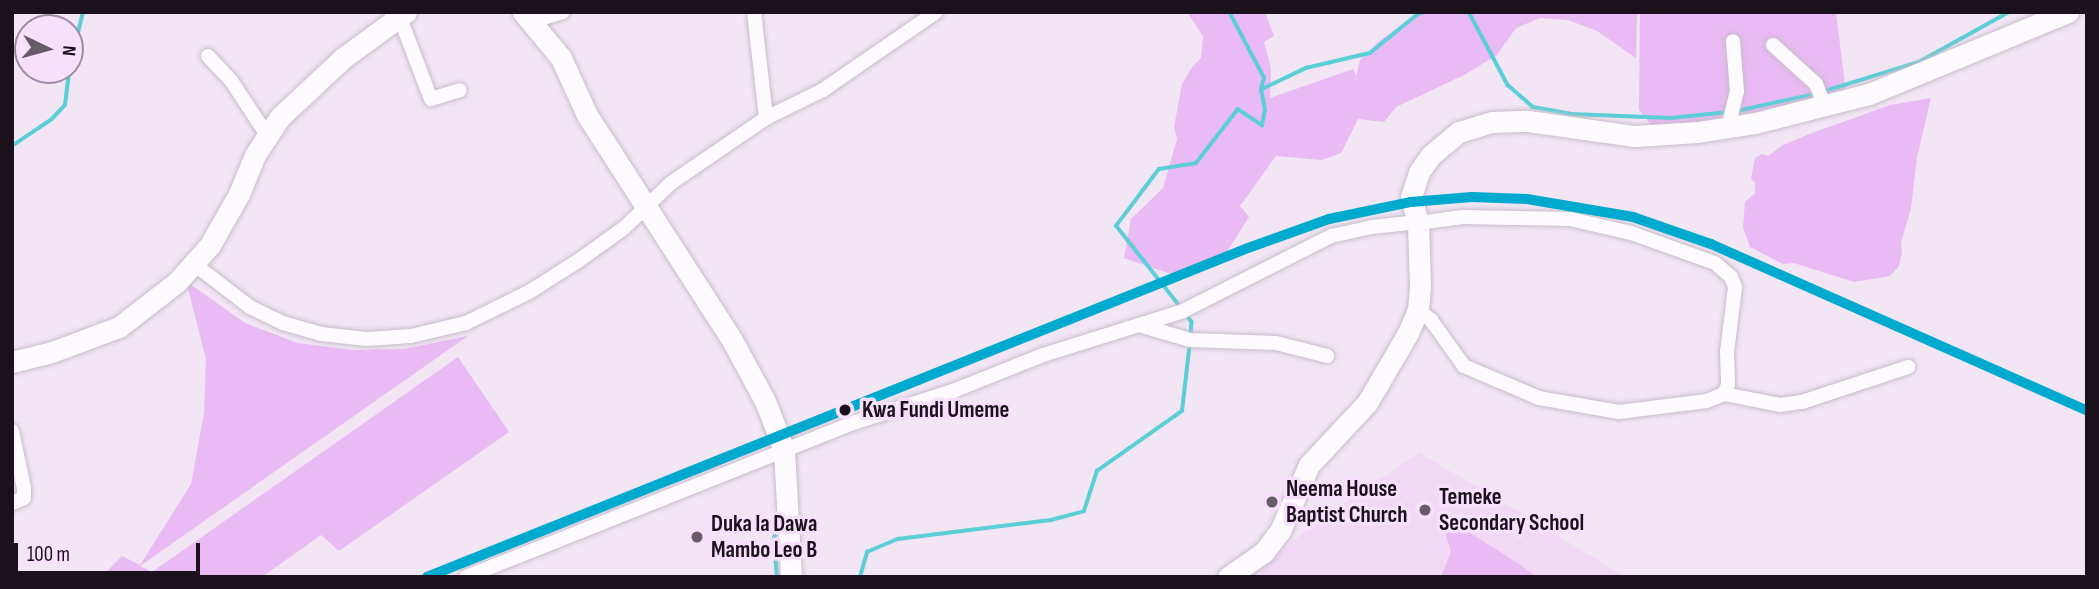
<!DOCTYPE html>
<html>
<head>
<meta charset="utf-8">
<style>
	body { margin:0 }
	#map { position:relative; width:2099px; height:589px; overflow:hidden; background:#f2e6f5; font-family:"Sofia Sans Condensed",sans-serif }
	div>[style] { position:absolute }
	.built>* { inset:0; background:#f1d9f6 }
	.green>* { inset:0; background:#e9baf4 }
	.stream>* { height:3.5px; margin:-1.75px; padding:0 1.75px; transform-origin:1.75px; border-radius:1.75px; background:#5bced8 }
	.roads { filter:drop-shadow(0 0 2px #c7bcc9) drop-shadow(0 0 2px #c7bcc9) }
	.street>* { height:14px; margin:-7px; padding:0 7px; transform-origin:7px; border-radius:7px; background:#fdfbfe }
	.secondary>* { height:21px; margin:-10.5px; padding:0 10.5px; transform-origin:10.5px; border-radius:10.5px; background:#fdfbfe }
	.rail-1>* { height:10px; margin:-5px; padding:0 5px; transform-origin:5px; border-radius:5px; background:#00a9ce }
	.dots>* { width:19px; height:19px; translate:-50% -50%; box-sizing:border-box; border:4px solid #f6e0fb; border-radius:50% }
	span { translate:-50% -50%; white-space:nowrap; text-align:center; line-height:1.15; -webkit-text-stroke:7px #f6e0fb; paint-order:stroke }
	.stop-label { font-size:23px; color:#1b111d; font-weight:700 }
	.left { translate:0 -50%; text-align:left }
	.poi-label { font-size:23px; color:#1b111d; font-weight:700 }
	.frame { position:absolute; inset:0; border:14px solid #1b111d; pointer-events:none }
	.north { position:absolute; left:14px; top:14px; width:70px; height:70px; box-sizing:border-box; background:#f6e0fb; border:2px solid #9e8da2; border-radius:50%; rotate:95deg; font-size:19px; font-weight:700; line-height:28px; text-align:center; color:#1b111d }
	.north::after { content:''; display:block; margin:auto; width:24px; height:32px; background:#665c69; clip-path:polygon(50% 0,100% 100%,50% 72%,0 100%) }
	.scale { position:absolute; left:14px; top:543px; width:186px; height:32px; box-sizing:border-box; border:4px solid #1b111d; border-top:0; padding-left:9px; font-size:21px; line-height:24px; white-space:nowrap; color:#1b111d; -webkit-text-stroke:5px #f6e0fb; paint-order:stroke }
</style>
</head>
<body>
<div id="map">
	<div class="built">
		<div style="clip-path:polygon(1419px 453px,1500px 500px,1625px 577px,1248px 577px,1318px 521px)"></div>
	</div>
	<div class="green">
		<div style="clip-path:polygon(1187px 12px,1265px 12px,1274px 36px,1264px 42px,1271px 69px,1270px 98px,1353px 69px,1356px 77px,1360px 60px,1377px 43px,1419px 12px,1637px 12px,1636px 58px,1597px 31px,1568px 20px,1540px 18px,1516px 28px,1497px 55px,1464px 75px,1396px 107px,1384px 122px,1358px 119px,1341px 153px,1322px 160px,1276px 156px,1240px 206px,1249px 217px,1226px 253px,1171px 274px,1124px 258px,1131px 219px,1163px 188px,1177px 139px,1174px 127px,1182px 84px,1192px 67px,1201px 58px,1203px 36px)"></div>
		<div style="clip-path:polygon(1640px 12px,1836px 12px,1846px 93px,1808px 105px,1656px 131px,1639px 110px)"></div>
		<div style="clip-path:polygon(1931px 98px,1917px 157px,1911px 208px,1901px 243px,1902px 252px,1899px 266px,1890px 276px,1854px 282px,1794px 263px,1783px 264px,1750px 247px,1743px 228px,1745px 202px,1755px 193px,1755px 183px,1751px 178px,1755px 158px,1762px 154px,1768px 156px,1783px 145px,1812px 133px,1890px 105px)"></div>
		<div style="clip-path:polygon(186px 281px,245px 323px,298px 343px,353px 350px,404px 349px,468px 336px,140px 566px,152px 572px,458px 357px,509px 432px,339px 551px,321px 535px,262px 577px,101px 577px,122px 556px,140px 565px,191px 484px,204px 413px,206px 359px)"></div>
		<div style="clip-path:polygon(1459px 526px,1516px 562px,1537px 577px,1441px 577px,1451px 552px,1444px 528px)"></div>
	</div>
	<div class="stream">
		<div style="left:1469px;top:12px;width:83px;rotate:61.9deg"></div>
		<div style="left:1508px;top:85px;width:33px;rotate:41deg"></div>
		<div style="left:1533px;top:107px;width:39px;rotate:10deg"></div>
		<div style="left:1571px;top:114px;width:100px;rotate:2.3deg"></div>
		<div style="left:1671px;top:118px;width:58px;rotate:-5.9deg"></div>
		<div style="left:70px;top:65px;width:55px;rotate:-76.2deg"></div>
		<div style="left:1262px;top:89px;width:49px;rotate:-25.5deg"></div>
		<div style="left:1306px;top:68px;width:66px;rotate:-13.2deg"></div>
		<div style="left:1370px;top:53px;width:62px;rotate:-39.1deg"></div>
		<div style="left:1418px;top:14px;width:7px;rotate:-16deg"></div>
		<div style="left:1822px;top:92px;width:102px;rotate:-17.2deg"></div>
		<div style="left:1919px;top:62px;width:103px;rotate:-29.1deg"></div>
		<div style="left:1737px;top:111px;width:80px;rotate:-12.3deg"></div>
		<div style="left:12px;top:146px;width:48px;rotate:-34deg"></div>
		<div style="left:52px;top:119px;width:19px;rotate:-47deg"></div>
		<div style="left:65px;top:105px;width:35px;rotate:-83deg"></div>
		<div style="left:1180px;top:307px;width:103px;rotate:-128.3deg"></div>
		<div style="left:1116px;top:226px;width:71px;rotate:-53deg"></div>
		<div style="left:1159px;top:169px;width:37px;rotate:-9deg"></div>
		<div style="left:1196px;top:163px;width:68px;rotate:-52.1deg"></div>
		<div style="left:1238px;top:109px;width:29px;rotate:34deg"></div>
		<div style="left:1262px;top:125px;width:15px;rotate:-79deg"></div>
		<div style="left:1265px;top:110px;width:21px;rotate:-101deg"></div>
		<div style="left:1261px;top:89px;width:11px;rotate:-75deg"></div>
		<div style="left:1264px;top:78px;width:75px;rotate:-117.9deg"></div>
		<div style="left:1185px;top:313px;width:11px;rotate:52deg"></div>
		<div style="left:1192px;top:322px;width:12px;rotate:95deg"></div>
		<div style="left:777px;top:577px;width:37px;rotate:-95deg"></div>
		<div style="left:774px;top:540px;width:20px;rotate:-81deg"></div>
		<div style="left:860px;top:577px;width:26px;rotate:-74deg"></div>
		<div style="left:867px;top:552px;width:34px;rotate:-23deg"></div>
		<div style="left:898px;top:539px;width:154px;rotate:-7.1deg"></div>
		<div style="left:1051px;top:520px;width:34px;rotate:-15deg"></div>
		<div style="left:1084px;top:511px;width:42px;rotate:-72deg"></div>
		<div style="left:1097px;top:471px;width:104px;rotate:-35.2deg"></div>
		<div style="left:1182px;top:411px;width:69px;rotate:-83.4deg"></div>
	</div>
	<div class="roads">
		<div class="street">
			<div style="left:754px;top:12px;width:107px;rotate:83.5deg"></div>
			<div style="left:400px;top:18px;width:87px;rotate:69.1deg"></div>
			<div style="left:431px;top:99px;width:30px;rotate:-17deg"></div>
			<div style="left:533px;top:21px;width:31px;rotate:-17deg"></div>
			<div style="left:1773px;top:45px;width:58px;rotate:42.2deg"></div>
			<div style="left:1816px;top:84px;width:25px;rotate:69deg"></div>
			<div style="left:208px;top:56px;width:35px;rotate:47deg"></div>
			<div style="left:232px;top:82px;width:64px;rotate:56.6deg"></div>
			<div style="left:1728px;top:127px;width:36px;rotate:-76deg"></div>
			<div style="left:1737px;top:92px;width:51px;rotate:-94.5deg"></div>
			<div style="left:1418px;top:223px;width:45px;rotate:-7.6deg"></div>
			<div style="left:1463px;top:217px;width:107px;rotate:1.1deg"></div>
			<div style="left:1570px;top:219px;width:63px;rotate:12.9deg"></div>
			<div style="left:1631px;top:233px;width:89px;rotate:19.7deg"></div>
			<div style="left:1715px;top:263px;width:21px;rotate:41deg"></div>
			<div style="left:1731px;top:277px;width:11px;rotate:68deg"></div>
			<div style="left:1735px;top:287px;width:65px;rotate:97deg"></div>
			<div style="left:1727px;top:352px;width:33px;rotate:88deg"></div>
			<div style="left:1728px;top:385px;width:10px;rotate:114deg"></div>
			<div style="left:1724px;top:394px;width:18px;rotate:158deg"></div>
			<div style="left:1707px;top:401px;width:89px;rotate:172.9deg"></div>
			<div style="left:1619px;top:412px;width:81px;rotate:-170.1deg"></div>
			<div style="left:1539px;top:398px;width:82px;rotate:-156.9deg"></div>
			<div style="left:1464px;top:366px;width:57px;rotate:-125.7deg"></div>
			<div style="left:1431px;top:320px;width:16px;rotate:-142deg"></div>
			<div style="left:194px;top:264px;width:71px;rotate:37.5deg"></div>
			<div style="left:250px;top:307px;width:37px;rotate:26deg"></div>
			<div style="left:283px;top:323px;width:40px;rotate:16deg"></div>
			<div style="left:321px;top:334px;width:46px;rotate:6.2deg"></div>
			<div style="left:367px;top:339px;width:44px;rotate:-3.9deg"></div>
			<div style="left:411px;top:336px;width:57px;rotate:-13.3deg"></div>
			<div style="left:466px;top:323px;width:70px;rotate:-26.2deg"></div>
			<div style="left:529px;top:292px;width:58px;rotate:-32.3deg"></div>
			<div style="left:578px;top:261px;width:57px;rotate:-35.7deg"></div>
			<div style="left:624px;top:228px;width:65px;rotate:-43.8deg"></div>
			<div style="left:671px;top:183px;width:115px;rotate:-34.4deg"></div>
			<div style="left:766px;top:118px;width:64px;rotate:-26.2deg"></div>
			<div style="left:823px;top:90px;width:137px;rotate:-34.6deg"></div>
			<div style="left:1139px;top:325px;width:53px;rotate:16.4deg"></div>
			<div style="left:1190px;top:340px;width:86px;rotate:2deg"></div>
			<div style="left:1276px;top:343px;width:53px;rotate:14.3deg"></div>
			<div style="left:1724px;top:394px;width:57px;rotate:11.1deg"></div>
			<div style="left:1780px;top:405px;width:22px;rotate:-8deg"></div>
			<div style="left:1802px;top:402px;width:112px;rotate:-18.3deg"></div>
			<div style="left:12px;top:431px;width:58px;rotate:78.1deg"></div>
			<div style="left:24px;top:488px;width:10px;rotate:90deg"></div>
			<div style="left:24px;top:498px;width:13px;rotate:157deg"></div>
			<div style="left:466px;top:577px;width:413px;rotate:-21.7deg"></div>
			<div style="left:850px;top:424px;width:108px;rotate:-17.8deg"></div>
			<div style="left:953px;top:391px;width:97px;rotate:-21.8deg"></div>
			<div style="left:1043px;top:355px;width:147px;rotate:-17.4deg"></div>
			<div style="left:1183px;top:311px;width:166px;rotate:-26.9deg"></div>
			<div style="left:1331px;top:236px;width:42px;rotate:-12.4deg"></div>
			<div style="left:1372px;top:227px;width:46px;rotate:-6.2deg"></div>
		</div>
		<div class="secondary">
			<div style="left:523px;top:12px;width:60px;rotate:50.4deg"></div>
			<div style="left:561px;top:58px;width:63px;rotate:65.5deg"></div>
			<div style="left:587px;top:115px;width:268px;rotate:57.2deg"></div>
			<div style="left:732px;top:340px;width:69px;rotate:61.6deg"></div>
			<div style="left:765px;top:401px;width:53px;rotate:68.8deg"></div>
			<div style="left:784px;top:450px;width:127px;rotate:86.8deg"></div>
			<div style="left:12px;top:362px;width:41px;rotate:-14deg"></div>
			<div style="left:52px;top:352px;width:72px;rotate:-20.5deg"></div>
			<div style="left:119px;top:327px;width:73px;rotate:-37.8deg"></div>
			<div style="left:177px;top:282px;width:50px;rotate:-48.3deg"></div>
			<div style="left:210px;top:245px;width:59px;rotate:-60.4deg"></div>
			<div style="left:239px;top:194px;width:42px;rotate:-67.7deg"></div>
			<div style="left:255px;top:155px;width:45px;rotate:-56.7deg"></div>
			<div style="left:280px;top:117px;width:86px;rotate:-43.1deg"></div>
			<div style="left:343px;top:58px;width:78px;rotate:-36.1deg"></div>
			<div style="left:1228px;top:577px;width:44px;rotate:-34.8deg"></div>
			<div style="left:1264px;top:552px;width:26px;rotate:-53deg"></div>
			<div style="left:1280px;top:531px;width:72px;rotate:-66.3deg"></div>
			<div style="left:1309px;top:465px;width:85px;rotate:-46.9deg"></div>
			<div style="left:1367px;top:403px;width:81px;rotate:-59.6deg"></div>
			<div style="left:1408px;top:333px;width:25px;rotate:-67deg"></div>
			<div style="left:1418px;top:310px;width:24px;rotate:-85deg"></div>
			<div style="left:1420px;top:286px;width:63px;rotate:-91.8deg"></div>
			<div style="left:1418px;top:223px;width:27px;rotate:-105deg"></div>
			<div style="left:1411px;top:197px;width:26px;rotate:-72deg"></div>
			<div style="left:1419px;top:172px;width:19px;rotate:-55deg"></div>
			<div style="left:1430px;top:156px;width:38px;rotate:-40deg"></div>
			<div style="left:1459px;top:132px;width:34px;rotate:-17deg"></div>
			<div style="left:1492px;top:122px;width:36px;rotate:-2deg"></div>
			<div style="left:1528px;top:121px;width:108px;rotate:8deg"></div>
			<div style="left:1635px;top:136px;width:63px;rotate:-3.6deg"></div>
			<div style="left:1698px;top:132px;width:58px;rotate:-9deg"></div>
			<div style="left:1755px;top:123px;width:118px;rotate:-14.3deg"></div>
			<div style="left:1869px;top:94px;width:215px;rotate:-22.4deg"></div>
		</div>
	</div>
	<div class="rail-1">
		<div style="left:427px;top:577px;width:884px;rotate:-21.84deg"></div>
		<div style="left:1248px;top:248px;width:86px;rotate:-19.7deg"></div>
		<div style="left:1329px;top:219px;width:84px;rotate:-11.7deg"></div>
		<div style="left:1411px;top:202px;width:61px;rotate:-4.7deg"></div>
		<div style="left:1472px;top:197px;width:55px;rotate:2.1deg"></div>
		<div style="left:1527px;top:199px;width:108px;rotate:9.6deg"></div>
		<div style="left:1633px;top:217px;width:83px;rotate:19.1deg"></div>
		<div style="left:1711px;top:244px;width:411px;rotate:23.9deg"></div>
	</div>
	<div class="dots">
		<div style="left:845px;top:410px;background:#1b111d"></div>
		<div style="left:1272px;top:502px;background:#665c69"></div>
		<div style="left:1425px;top:510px;background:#665c69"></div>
		<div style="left:697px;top:537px;background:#665c69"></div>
	</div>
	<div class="stop-label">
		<span class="left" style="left:862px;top:410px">Kwa Fundi Umeme</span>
	</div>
	<div class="poi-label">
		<span class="left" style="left:1286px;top:502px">Neema House<br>Baptist Church</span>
		<span class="left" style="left:1439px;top:510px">Temeke<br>Secondary School</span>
		<span class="left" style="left:711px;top:537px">Duka la Dawa<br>Mambo Leo B</span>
	</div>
	<div class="frame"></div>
	<div class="north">N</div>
	<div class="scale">100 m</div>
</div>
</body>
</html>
